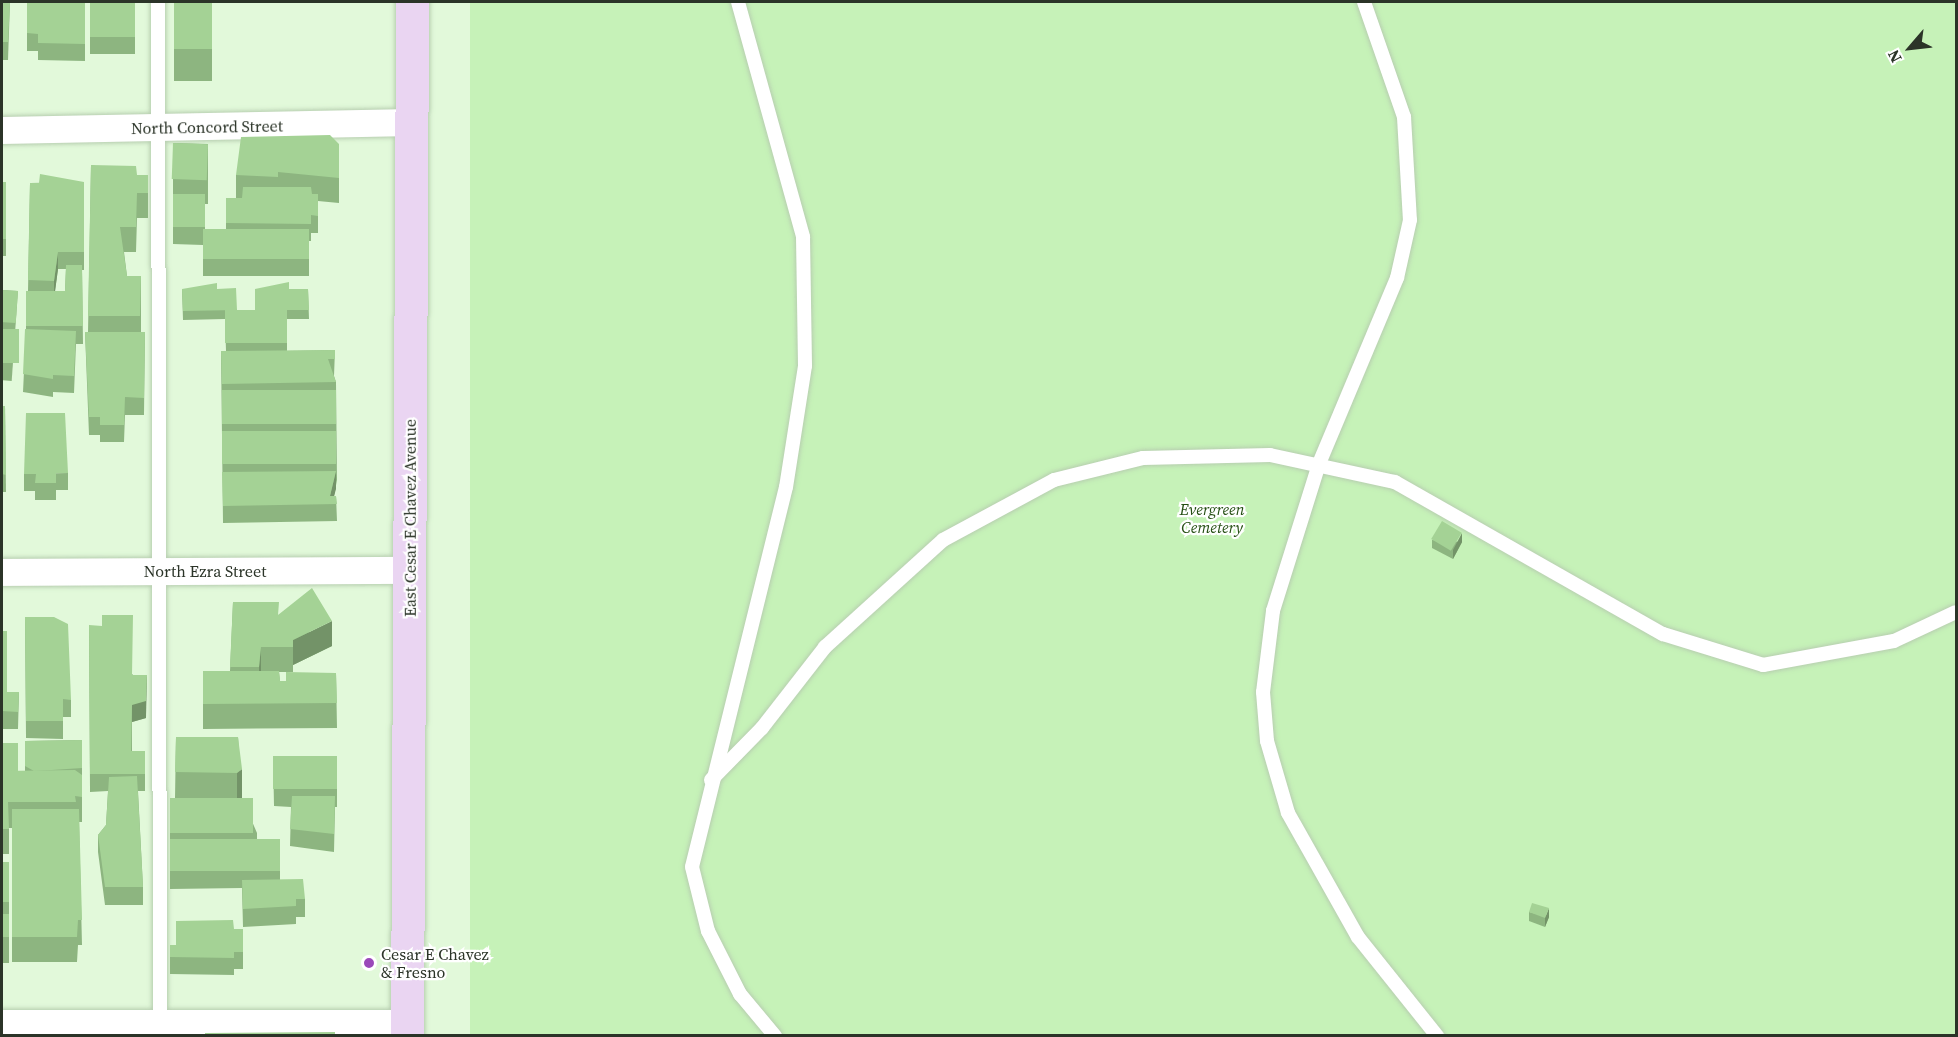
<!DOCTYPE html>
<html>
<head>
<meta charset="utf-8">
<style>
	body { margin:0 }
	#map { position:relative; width:1958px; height:1037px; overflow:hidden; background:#e2f9da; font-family:"Source Serif 4",serif }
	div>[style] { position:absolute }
	.green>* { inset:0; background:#c6f2b8; transform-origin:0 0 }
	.roads { filter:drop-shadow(0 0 2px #b7ceb0) drop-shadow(0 0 2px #b7ceb0) }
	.service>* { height:14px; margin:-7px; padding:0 7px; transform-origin:7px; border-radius:7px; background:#fff }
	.minor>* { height:27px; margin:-13.5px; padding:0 13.5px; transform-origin:13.5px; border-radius:13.5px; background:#fff }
	.secondary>* { height:33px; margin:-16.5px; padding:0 16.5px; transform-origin:16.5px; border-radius:16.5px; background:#ead5f2 }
	.wall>* { inset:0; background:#8db580; transform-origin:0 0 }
	.shaded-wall>* { inset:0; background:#739368 }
	.building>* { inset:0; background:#a4d295; transform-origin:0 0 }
	.dots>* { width:16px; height:16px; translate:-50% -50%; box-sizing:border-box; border:3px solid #fff; border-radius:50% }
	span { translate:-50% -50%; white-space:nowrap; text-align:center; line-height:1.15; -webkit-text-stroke:4.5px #fff; paint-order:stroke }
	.street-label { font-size:16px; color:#2b3428 }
	.park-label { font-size:16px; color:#254f13; font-style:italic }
	.poi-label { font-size:16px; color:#2b3428 }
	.left { translate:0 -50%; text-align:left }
	.frame { position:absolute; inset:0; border:3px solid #2b3428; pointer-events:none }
	.north { position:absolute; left:1880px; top:18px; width:60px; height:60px; -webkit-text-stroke:4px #fff; paint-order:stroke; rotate:242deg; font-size:16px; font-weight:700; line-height:24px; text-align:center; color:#2b3428 }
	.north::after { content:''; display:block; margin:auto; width:21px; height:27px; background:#2b3428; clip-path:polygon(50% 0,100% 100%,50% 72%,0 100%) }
</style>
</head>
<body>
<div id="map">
	<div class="green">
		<div style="left:470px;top:2px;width:1486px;height:1033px"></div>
	</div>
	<div class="roads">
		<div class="service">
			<div style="left:158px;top:2px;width:1020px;rotate:89.89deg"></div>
			<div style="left:738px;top:2px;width:244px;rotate:74.5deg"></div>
			<div style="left:803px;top:237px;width:129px;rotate:89.1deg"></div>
			<div style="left:805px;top:366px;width:122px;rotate:98.9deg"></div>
			<div style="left:786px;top:487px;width:391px;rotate:103.9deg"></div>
			<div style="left:692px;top:867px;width:66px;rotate:76deg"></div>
			<div style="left:708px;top:931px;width:71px;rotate:63.1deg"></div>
			<div style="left:740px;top:994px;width:55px;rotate:50.2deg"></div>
			<div style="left:1364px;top:2px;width:122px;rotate:70.8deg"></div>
			<div style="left:1404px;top:117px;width:103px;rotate:86.7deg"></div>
			<div style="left:1410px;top:220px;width:59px;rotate:102.6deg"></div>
			<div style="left:1397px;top:278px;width:202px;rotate:112.8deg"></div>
			<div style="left:1319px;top:464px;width:154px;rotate:107.4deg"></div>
			<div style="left:1273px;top:611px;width:82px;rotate:97deg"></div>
			<div style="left:1263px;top:692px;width:49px;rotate:85.3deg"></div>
			<div style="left:1267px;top:741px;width:75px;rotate:73.7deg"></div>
			<div style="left:1288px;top:813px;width:142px;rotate:60.6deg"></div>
			<div style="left:1358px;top:937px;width:127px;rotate:51.4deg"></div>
			<div style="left:711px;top:780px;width:73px;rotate:-45.6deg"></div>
			<div style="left:762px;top:728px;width:103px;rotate:-52.1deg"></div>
			<div style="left:825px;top:647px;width:159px;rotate:-42.2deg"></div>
			<div style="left:943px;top:540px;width:126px;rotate:-28.4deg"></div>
			<div style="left:1054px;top:480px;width:92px;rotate:-13.9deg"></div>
			<div style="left:1143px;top:458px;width:127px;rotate:-1.4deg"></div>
			<div style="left:1270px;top:455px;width:128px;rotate:12.2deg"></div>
			<div style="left:1395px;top:482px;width:308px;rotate:29.6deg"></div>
			<div style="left:1663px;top:634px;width:105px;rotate:17.2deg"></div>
			<div style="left:1763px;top:665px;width:133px;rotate:-10.4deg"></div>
			<div style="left:1894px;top:641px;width:68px;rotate:-25.1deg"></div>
		</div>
		<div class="minor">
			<div style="left:2px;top:130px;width:410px;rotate:-1.1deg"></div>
			<div style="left:2px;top:572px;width:407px;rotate:-0.3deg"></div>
			<div style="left:2px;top:1023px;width:405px"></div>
		</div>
		<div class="secondary">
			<div style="left:407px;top:1036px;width:1034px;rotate:-89.72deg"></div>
		</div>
	</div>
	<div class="wall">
		<div style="clip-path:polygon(2px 2px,10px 2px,8px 60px,2px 60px)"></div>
		<div style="clip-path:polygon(27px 2px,85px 2px,85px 61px,38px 60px,38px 51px,27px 51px)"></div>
		<div style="left:90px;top:2px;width:45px;height:52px"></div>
		<div style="left:174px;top:2px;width:38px;height:79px"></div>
		<div style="clip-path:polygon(173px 143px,208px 144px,208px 204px,205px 204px,205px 230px,226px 230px,226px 198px,236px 198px,236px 175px,339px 144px,339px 203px,318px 201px,318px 233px,311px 233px,311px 241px,309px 241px,309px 276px,203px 276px,203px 245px,173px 244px)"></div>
		<div style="clip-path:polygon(91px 165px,137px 175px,148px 175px,148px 218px,137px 218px,136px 252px,124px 252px,127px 276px,141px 276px,141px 332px,145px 332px,144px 415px,125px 415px,124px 442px,100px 442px,100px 435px,89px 435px,85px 332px,88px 332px)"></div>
		<div style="left:2px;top:182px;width:4px;height:74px"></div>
		<div style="clip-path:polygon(evenodd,84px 182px,84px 270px,82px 270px,83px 344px,76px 344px,74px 393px,53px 392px,53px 397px,23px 392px,26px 329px,26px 291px,28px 291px,30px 183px,84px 182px,58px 269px,66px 269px,65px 291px,55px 291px,58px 269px)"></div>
		<div style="clip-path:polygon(182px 289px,217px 289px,237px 310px,255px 310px,289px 289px,308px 289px,309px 319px,287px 319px,287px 351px,335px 350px,334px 376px,336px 382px,337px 480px,334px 496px,336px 496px,337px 521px,223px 523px,221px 351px,226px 351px,225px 319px,183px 320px)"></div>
		<div style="left:2px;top:290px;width:16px;height:90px;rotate:4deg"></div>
		<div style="clip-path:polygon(2px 406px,5px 406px,6px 492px,2px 492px)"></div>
		<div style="clip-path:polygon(68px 473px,68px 490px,56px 490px,56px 500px,35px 500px,35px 491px,24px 491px,24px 474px)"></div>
		<div style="clip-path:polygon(1432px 540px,1462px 542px,1453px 559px,1432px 548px)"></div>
		<div style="clip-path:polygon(233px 602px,279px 615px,332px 646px,293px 665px,293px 672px,279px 672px,280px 681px,286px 681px,336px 673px,337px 728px,203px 729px,203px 671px,230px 671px)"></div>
		<div style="clip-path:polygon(25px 617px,71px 700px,71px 717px,63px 717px,63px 739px,26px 738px)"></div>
		<div style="clip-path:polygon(89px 625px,133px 675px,146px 718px,132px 722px,132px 751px,145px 751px,145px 791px,138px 791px,143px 887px,143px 905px,105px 905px,98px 852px,98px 835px,106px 825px,108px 791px,90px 792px)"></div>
		<div style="clip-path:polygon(2px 631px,7px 692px,19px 692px,18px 729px,2px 729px)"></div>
		<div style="clip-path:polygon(176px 737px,238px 737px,242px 798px,257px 833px,257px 839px,280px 839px,280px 880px,305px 899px,305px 917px,296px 917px,296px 924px,243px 927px,242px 888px,170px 889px,170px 798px,175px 798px)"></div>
		<div style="clip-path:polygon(82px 740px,82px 822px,79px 822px,82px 945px,78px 945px,77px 962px,12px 962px,12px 828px,9px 828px,9px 854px,2px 854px,2px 743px,18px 771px,25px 771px,25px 741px)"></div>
		<div style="clip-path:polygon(273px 756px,337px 756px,337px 807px,335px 807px,334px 852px,290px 846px,291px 807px,274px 806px)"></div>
		<div style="left:2px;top:862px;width:7px;height:101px"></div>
		<div style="clip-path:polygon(1529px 912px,1549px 917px,1545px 927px,1529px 921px)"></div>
		<div style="clip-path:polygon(234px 929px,243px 929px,243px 969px,234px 969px,234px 975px,170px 974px,170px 945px,176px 945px)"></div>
	</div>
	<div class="shaded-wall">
		<div style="clip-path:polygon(58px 252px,58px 269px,54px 299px,54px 281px)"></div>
		<div style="clip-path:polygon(336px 471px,336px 489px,332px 504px,330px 496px)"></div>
		<div style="clip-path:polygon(1462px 533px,1462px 542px,1453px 559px,1453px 550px)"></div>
		<div style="clip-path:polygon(332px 621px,332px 646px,293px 665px,293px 672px,293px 640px)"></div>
		<div style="clip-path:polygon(261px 647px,261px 672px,259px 692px,259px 667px)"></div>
		<div style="clip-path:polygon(147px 675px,146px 718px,132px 722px,132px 705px)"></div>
		<div style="clip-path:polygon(242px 769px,242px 811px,237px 814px,237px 773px)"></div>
		<div style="clip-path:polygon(1549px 908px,1549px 917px,1545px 927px,1545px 918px)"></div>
	</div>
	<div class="building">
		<div style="clip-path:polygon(2px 2px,10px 2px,8px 42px,2px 42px)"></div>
		<div style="clip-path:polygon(27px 2px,85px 2px,85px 44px,38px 43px,38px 34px,27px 33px)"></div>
		<div style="left:90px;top:2px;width:45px;height:35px"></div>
		<div style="left:174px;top:2px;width:38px;height:47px"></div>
		<div style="clip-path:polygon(330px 135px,339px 144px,339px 178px,278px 172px,278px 177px,236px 175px,241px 137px)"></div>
		<div style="left:173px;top:143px;width:35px;height:36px;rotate:2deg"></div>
		<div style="clip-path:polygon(91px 165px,136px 166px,137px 175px,148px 175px,148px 193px,137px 193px,136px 227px,120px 227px,127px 276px,141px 276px,140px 316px,88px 316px)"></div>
		<div style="clip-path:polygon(40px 174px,84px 182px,84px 252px,58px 252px,54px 281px,28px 280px,30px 183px,39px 183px)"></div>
		<div style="left:2px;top:182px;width:4px;height:57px"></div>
		<div style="clip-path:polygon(243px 187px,311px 187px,312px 194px,318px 194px,318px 216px,311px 215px,311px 224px,226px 223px,226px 198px,242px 198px)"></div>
		<div style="left:173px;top:194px;width:32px;height:33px"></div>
		<div style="left:309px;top:229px;width:30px;height:106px;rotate:90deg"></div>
		<div style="clip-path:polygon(66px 265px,82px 265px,83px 326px,26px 326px,26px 291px,65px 291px)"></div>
		<div style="clip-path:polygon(289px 282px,289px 289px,308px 289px,309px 310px,255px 310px,255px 289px)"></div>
		<div style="clip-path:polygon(217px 283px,217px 289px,236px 288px,237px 310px,183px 311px,182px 289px)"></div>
		<div style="left:2px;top:290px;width:16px;height:32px;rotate:4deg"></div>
		<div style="left:225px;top:310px;width:62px;height:33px"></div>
		<div style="left:2px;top:329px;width:17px;height:34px"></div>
		<div style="clip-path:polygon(25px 329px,76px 331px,74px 376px,53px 375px,53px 379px,23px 374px)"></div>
		<div style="clip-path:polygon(85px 332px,145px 332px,144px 398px,125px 397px,124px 425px,100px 425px,100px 417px,89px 417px)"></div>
		<div style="clip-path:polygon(335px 350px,335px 359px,328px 359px,336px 382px,222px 384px,221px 351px)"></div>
		<div style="left:222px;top:390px;width:114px;height:34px"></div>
		<div style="clip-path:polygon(2px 406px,5px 406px,6px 475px,2px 474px)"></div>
		<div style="clip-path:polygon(26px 413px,65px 413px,68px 473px,56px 473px,56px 483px,35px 483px,36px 474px,24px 474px)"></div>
		<div style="left:222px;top:431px;width:114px;height:33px"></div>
		<div style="clip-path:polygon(336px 471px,330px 496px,336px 496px,337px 504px,223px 506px,222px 472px)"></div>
		<div style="left:1442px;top:521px;width:23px;height:21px;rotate:31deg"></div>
		<div style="clip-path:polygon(312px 588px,332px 621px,293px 640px,293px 647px,261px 647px,259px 667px,230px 667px,233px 602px,279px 602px,278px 615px)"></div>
		<div style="clip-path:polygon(102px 615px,133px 615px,132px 675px,147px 675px,146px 701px,132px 705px,131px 751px,145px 751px,145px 774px,90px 774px,89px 625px,102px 626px)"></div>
		<div style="clip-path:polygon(25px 617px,54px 617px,68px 624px,71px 700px,63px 699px,63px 721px,26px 721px)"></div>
		<div style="clip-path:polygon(2px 631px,7px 631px,7px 692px,19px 692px,18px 712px,2px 711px)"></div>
		<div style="clip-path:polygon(203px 671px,279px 671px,280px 681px,286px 681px,286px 672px,336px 673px,337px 703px,203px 704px)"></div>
		<div style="clip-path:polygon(176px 737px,238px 737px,242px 769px,237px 773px,175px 772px)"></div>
		<div style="clip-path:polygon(82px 740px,82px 768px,52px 770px,34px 771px,25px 766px,25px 741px)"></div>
		<div style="left:2px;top:743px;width:16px;height:28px"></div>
		<div style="left:273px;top:756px;width:64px;height:33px"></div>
		<div style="clip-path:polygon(75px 770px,82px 775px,82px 797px,75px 796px,76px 802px,8px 802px,9px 829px,2px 829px,2px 771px)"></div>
		<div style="clip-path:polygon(137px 776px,143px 887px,105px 887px,98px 835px,106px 825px,109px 777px)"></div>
		<div style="clip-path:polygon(292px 796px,335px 796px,334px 834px,290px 829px)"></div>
		<div style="left:170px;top:798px;width:83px;height:35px"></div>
		<div style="clip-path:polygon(12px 809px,79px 809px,82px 920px,78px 920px,77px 937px,12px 937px)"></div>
		<div style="left:170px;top:839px;width:110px;height:32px"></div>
		<div style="left:2px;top:862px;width:7px;height:40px"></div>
		<div style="clip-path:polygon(303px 879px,305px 899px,296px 899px,296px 906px,243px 909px,242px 880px)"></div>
		<div style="clip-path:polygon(1532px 903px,1549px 908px,1545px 918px,1529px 912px)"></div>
		<div style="left:2px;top:914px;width:7px;height:23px"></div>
		<div style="clip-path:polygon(233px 920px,234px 929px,243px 929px,243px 952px,234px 952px,234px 958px,170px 957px,170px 945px,176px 945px,176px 921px)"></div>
		<div style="clip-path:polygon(335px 1032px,335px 1035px,205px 1035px,205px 1033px)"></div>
	</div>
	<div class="dots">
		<div style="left:369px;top:963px;background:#9a49b9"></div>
	</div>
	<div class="street-label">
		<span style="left:207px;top:127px;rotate:-1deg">North Concord Street</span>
		<span style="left:410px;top:518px;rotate:-90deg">East Cesar E Chavez Avenue</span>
		<span style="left:205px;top:571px">North Ezra Street</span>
	</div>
	<div class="park-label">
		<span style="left:1212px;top:518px">Evergreen<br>Cemetery</span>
	</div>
	<div class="poi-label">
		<span class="left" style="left:381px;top:963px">Cesar E Chavez<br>&amp; Fresno</span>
	</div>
	<div class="frame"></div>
	<div class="north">N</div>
</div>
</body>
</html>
